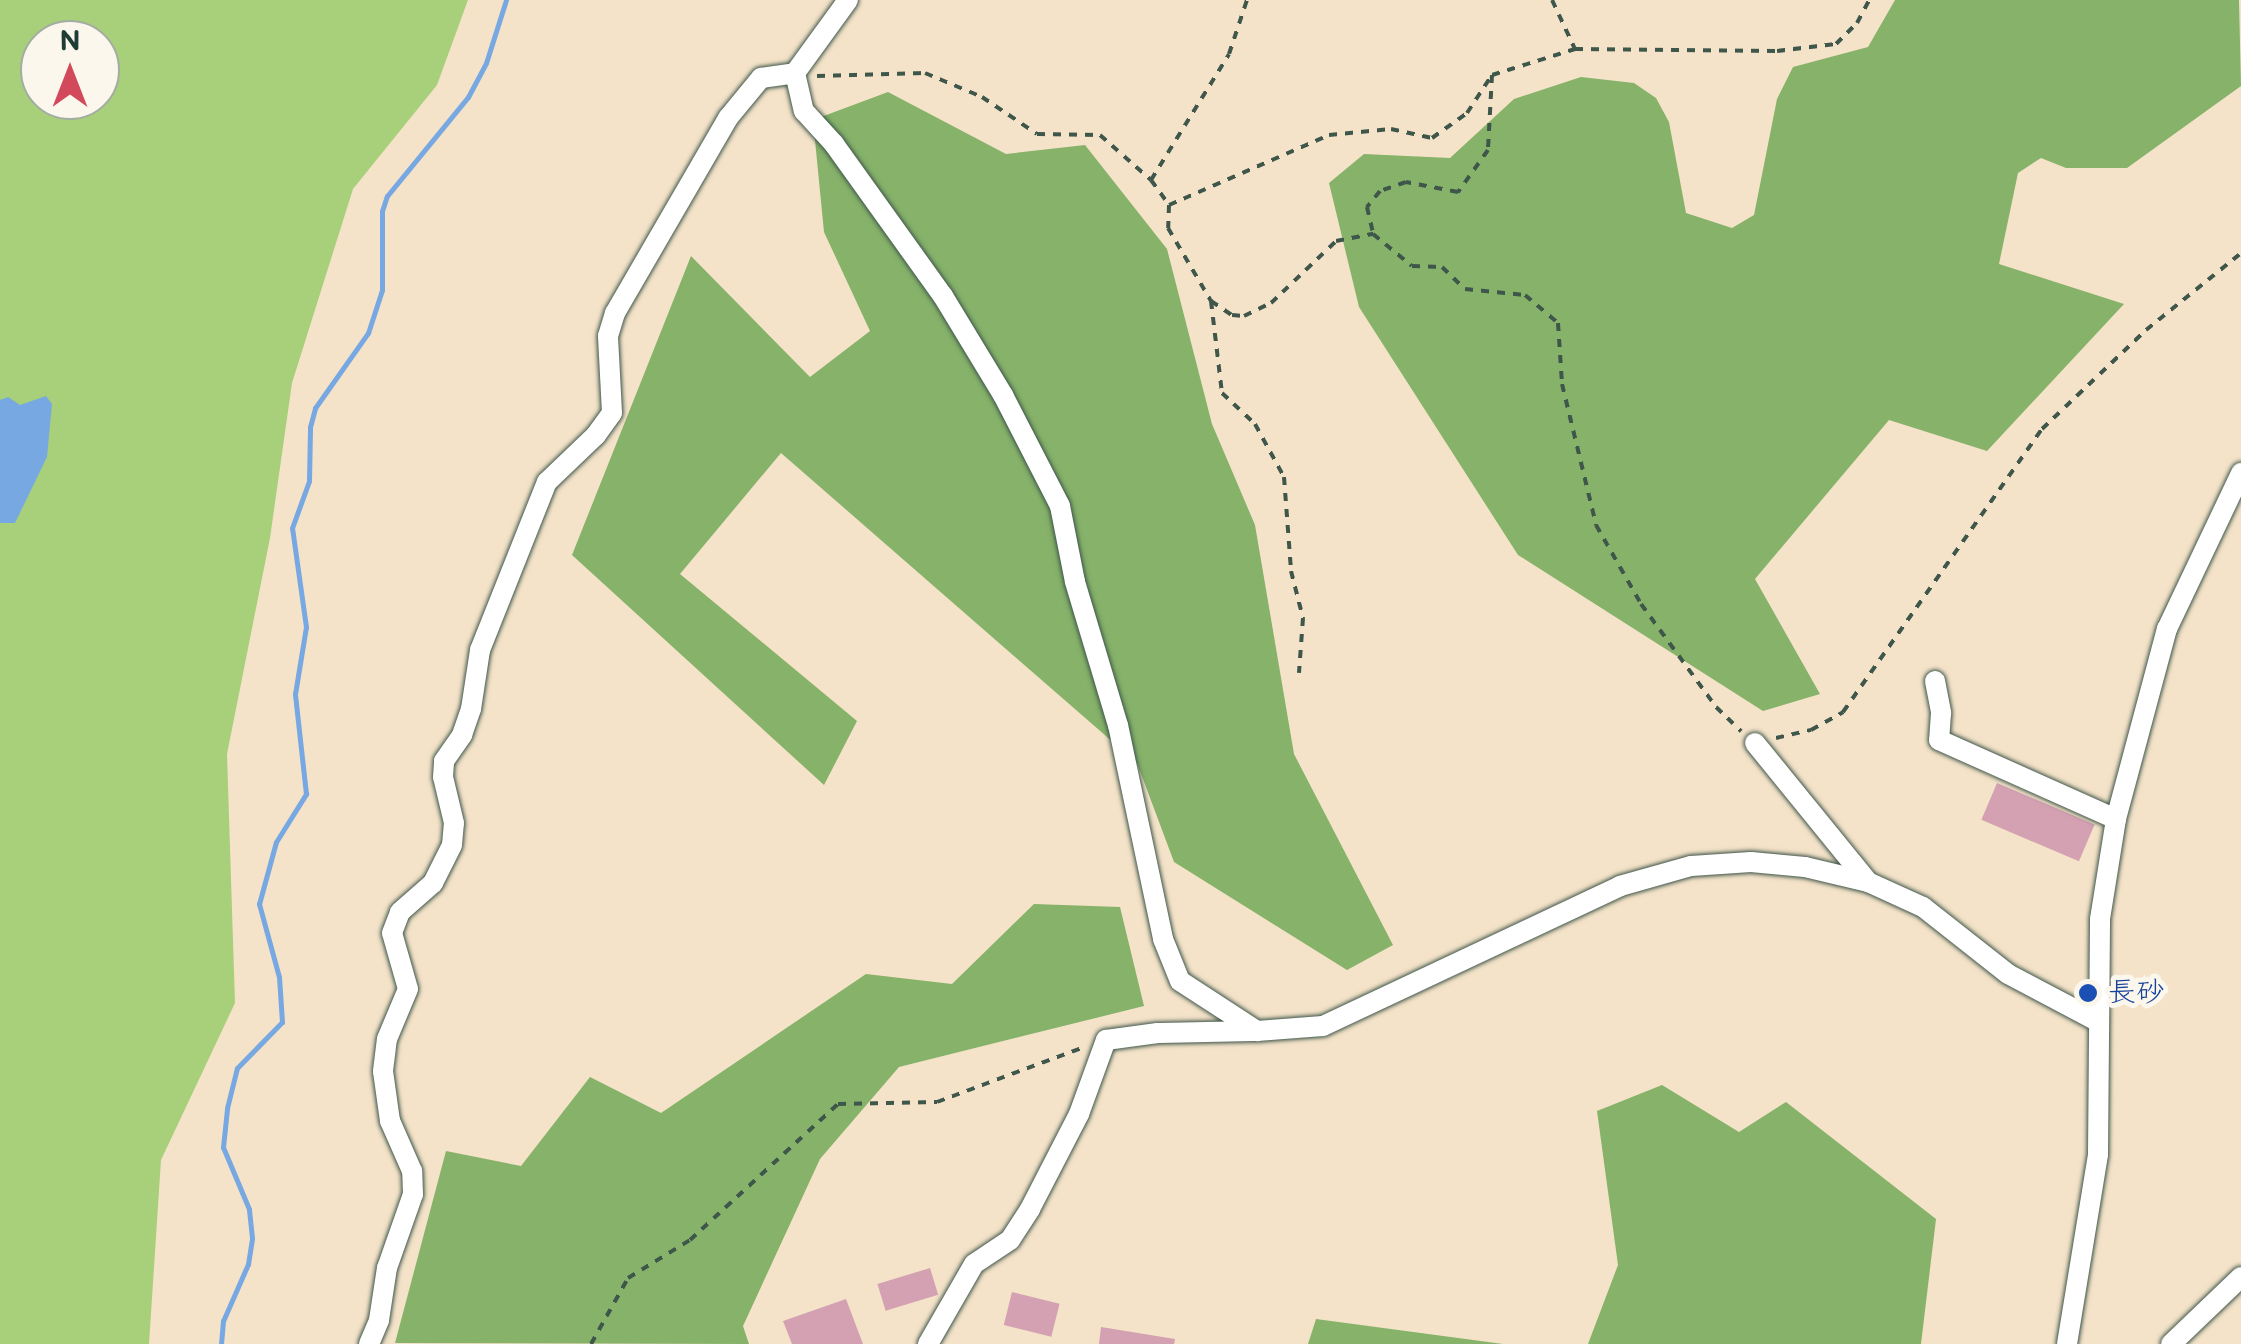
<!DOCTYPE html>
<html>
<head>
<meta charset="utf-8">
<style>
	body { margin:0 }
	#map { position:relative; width:2241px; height:1344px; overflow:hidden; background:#f4e3c9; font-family:"Balsamiq Sans","Klee One",sans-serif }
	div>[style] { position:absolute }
	.green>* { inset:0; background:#a8cf7a }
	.forest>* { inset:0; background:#86b26a }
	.water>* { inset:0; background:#77a8e2 }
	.stream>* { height:5px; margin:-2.5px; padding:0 2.5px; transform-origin:2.5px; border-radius:2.5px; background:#77a8e2 }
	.building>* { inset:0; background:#d3a1b2; transform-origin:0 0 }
	.path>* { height:4px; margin-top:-2px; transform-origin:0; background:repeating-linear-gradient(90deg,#3f564a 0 8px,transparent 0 16px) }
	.roads { filter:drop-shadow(0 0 2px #3f564a) drop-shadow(0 0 2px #3f564a) }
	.minor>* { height:20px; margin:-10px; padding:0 10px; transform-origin:10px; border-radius:10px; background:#fff }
	.dots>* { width:28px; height:28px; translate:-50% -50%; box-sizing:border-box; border:5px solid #fbf7ec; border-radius:50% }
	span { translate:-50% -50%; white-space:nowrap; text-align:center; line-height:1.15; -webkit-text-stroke:10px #fbf7ec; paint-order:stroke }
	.transit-label { font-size:28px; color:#164399 }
	.left { translate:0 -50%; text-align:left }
	.north { position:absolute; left:20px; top:20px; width:100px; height:100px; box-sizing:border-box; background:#fbf7ec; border:2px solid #a3ada2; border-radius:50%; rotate:0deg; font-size:28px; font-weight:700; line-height:40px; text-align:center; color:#1f3d34 }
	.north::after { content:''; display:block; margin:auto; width:35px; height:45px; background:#d1495b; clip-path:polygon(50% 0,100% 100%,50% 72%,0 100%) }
</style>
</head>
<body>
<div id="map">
	<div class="green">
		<div style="clip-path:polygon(evenodd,0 0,468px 0,437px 85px,353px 189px,292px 383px,270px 538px,227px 754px,235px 1003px,161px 1160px,149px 1344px,0 1344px,0 0,40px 40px,100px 40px,100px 100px,40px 100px,40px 40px)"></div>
	</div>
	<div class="forest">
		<div style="clip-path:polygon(1895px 0,2239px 0,2241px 86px,2127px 168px,2066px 168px,2041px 158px,2018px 173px,1999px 264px,2124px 304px,1987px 451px,1889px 420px,1755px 579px,1820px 694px,1763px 711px,1518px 555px,1359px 307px,1329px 183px,1364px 154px,1450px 158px,1514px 99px,1581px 77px,1634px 83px,1656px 98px,1669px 122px,1686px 213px,1732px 228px,1754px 215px,1777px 99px,1793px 67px,1868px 47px)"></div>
		<div style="clip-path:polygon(888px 92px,1006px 154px,1085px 145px,1167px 249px,1212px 424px,1255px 525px,1294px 754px,1393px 945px,1347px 970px,1174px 862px,1137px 763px,781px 453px,680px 574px,857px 721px,824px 785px,572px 555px,691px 256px,810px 377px,870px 331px,824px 232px,813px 120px)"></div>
		<div style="clip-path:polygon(1034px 904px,1120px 907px,1144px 1006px,899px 1067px,820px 1159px,743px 1326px,749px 1344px,395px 1343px,446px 1151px,521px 1166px,590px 1077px,661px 1113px,866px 974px,952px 984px)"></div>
		<div style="clip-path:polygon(1662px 1085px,1739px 1132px,1786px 1102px,1936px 1219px,1921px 1344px,1588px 1344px,1618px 1265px,1597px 1111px)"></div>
		<div style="clip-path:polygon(1316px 1319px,1503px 1344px,1308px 1344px)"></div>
	</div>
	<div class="water">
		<div style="clip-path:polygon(46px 396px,52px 404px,47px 457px,15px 523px,0 523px,0 400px,8px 397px,20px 405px)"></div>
	</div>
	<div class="stream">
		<div style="left:221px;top:1344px;width:23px;rotate:-85deg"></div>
		<div style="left:223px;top:1321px;width:62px;rotate:-66.3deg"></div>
		<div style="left:248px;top:1264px;width:26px;rotate:-81deg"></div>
		<div style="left:252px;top:1238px;width:29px;rotate:-96deg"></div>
		<div style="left:249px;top:1209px;width:67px;rotate:-112.8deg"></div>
		<div style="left:223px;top:1147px;width:39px;rotate:-84deg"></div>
		<div style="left:227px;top:1108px;width:41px;rotate:-76deg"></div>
		<div style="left:237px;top:1068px;width:64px;rotate:-45.6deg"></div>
		<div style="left:282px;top:1022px;width:45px;rotate:-93.8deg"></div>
		<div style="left:279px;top:977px;width:76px;rotate:-105.3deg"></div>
		<div style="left:259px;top:904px;width:64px;rotate:-74.7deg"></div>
		<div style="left:276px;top:842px;width:57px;rotate:-58deg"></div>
		<div style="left:306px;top:794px;width:101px;rotate:-96.3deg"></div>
		<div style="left:295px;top:694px;width:68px;rotate:-80.7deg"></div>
		<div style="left:306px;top:627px;width:100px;rotate:-98deg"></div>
		<div style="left:292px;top:528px;width:50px;rotate:-70.1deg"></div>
		<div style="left:309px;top:481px;width:54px;rotate:-88.9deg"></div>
		<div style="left:310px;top:427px;width:20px;rotate:-75deg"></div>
		<div style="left:315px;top:408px;width:92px;rotate:-54.8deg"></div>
		<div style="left:368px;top:333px;width:45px;rotate:-72deg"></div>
		<div style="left:382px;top:290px;width:79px;rotate:-90deg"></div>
		<div style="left:382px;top:211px;width:16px;rotate:-72deg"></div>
		<div style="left:387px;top:196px;width:128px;rotate:-50.7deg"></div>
		<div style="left:468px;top:97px;width:38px;rotate:-62deg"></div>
		<div style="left:486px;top:63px;width:66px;rotate:-72.4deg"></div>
	</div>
	<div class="building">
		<div style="left:1997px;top:783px;width:106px;height:40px;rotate:23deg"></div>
		<div style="left:930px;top:1268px;width:28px;height:55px;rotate:73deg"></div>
		<div style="left:1012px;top:1292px;width:49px;height:34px;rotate:14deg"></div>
		<div style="clip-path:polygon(846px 1299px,863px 1344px,792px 1344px,783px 1321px)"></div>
		<div style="clip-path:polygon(1101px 1327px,1175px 1339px,1174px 1344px,1099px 1344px)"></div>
	</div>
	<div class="path">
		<div style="left:1552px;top:0;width:54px;rotate:64.9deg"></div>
		<div style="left:1492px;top:75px;width:75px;rotate:93.1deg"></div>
		<div style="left:1488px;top:150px;width:52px;rotate:125.5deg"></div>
		<div style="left:1458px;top:192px;width:53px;rotate:-169.1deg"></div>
		<div style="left:1406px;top:182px;width:28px;rotate:161deg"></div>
		<div style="left:1380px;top:191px;width:21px;rotate:129deg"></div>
		<div style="left:1367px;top:207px;width:28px;rotate:77deg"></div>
		<div style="left:1373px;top:234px;width:50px;rotate:39.4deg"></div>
		<div style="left:1412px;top:266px;width:30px;rotate:2deg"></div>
		<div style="left:1442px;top:267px;width:32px;rotate:44deg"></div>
		<div style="left:1465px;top:289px;width:60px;rotate:5.7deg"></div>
		<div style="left:1525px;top:295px;width:43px;rotate:40.3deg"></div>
		<div style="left:1558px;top:323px;width:61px;rotate:86.2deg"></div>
		<div style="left:1562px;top:384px;width:145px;rotate:76.4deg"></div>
		<div style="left:1596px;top:525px;width:91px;rotate:60.3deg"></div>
		<div style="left:1641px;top:604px;width:127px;rotate:53.9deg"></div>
		<div style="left:1716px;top:707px;width:35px;rotate:44deg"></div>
		<div style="left:817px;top:76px;width:108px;rotate:-1.6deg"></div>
		<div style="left:925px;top:73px;width:62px;rotate:22.8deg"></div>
		<div style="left:982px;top:97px;width:66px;rotate:33.9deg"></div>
		<div style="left:1037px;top:134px;width:63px;rotate:0.9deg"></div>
		<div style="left:1100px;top:135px;width:68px;rotate:41.4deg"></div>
		<div style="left:1151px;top:180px;width:31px;rotate:54deg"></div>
		<div style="left:1169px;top:205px;width:23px;rotate:92deg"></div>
		<div style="left:1168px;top:228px;width:85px;rotate:59.5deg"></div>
		<div style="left:1211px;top:301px;width:93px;rotate:83.2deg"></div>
		<div style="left:1222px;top:393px;width:45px;rotate:43.2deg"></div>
		<div style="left:1255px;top:424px;width:60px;rotate:61.3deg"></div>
		<div style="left:1284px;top:477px;width:94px;rotate:85.7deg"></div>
		<div style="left:1291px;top:571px;width:49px;rotate:75.7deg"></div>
		<div style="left:1303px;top:618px;width:55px;rotate:94.2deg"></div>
		<div style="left:1151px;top:180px;width:148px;rotate:-58.2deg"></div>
		<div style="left:1229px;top:54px;width:57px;rotate:-71.6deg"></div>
		<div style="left:1169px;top:205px;width:175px;rotate:-23.6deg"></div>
		<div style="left:1329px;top:135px;width:62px;rotate:-5.5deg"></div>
		<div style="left:1391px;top:129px;width:42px;rotate:12.4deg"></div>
		<div style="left:1432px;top:138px;width:43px;rotate:-35.5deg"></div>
		<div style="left:1467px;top:113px;width:45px;rotate:-56.7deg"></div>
		<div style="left:1492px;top:75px;width:87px;rotate:-17.4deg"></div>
		<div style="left:1575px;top:49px;width:202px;rotate:0.6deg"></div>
		<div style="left:1777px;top:51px;width:59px;rotate:-6.8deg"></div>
		<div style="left:1836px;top:44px;width:30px;rotate:-45deg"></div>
		<div style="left:1857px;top:23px;width:26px;rotate:-62deg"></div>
		<div style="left:1211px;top:301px;width:25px;rotate:34deg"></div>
		<div style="left:1232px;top:315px;width:12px;rotate:5deg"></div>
		<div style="left:1244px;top:316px;width:30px;rotate:-26deg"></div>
		<div style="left:1271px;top:303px;width:90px;rotate:-43.6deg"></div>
		<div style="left:1336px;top:241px;width:38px;rotate:-11deg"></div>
		<div style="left:1776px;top:738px;width:36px;rotate:-13deg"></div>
		<div style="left:1811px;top:730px;width:37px;rotate:-29deg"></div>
		<div style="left:1843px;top:712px;width:346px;rotate:-54.9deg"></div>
		<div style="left:2042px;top:429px;width:144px;rotate:-43.6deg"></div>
		<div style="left:2146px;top:330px;width:122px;rotate:-39deg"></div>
		<div style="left:591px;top:1344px;width:76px;rotate:-60.7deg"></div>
		<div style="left:628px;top:1278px;width:73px;rotate:-31.5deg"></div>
		<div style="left:690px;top:1240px;width:201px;rotate:-42.6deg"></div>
		<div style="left:838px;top:1104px;width:99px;rotate:-1.2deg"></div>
		<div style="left:937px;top:1102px;width:157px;rotate:-20.5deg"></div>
	</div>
	<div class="roads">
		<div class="minor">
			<div style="left:795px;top:73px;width:39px;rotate:77deg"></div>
			<div style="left:804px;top:111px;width:45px;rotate:47.7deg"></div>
			<div style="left:834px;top:144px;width:187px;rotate:54.4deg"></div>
			<div style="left:943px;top:296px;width:116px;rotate:58.8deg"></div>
			<div style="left:1003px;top:395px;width:125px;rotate:62.8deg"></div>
			<div style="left:1060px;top:506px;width:77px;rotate:78.8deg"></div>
			<div style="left:1075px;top:582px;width:149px;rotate:73.3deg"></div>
			<div style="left:1118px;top:725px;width:219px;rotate:78.1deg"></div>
			<div style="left:1163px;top:939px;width:45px;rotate:68deg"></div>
			<div style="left:1180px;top:981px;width:92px;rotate:33deg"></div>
			<div style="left:1257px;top:1031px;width:66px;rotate:-4.3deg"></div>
			<div style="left:1323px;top:1026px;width:328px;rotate:-25.2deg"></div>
			<div style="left:1620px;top:886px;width:74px;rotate:-15.7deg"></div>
			<div style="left:1691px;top:866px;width:60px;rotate:-3.8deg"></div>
			<div style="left:1751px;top:862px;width:54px;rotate:5.3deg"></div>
			<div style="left:1805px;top:867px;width:65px;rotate:13.4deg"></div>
			<div style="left:1868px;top:882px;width:60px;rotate:24.4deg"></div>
			<div style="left:1923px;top:907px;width:108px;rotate:38.2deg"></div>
			<div style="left:2008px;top:974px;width:103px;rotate:27.8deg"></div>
			<div style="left:1935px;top:681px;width:33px;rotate:79deg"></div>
			<div style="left:1941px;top:713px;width:27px;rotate:94deg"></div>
			<div style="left:1939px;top:740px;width:194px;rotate:24.1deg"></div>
			<div style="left:1755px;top:743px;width:179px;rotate:50.9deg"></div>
			<div style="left:369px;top:1344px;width:26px;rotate:-67deg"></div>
			<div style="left:379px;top:1320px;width:53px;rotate:-81.3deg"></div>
			<div style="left:387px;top:1268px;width:78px;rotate:-70.6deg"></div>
			<div style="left:413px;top:1194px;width:23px;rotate:-92deg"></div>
			<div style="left:412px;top:1171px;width:55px;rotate:-113.7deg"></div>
			<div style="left:390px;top:1121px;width:50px;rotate:-98deg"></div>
			<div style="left:383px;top:1071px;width:32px;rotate:-83deg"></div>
			<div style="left:387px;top:1039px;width:54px;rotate:-67.2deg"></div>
			<div style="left:408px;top:989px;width:58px;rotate:-105.9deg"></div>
			<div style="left:392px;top:933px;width:22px;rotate:-69deg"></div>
			<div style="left:400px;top:912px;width:44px;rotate:-41.3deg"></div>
			<div style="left:433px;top:883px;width:42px;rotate:-63.4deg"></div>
			<div style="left:452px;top:845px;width:22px;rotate:-85deg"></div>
			<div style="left:454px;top:823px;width:47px;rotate:-103.4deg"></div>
			<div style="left:443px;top:777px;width:16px;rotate:-86deg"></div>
			<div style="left:444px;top:761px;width:32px;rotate:-55deg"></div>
			<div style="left:462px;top:735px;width:28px;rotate:-71deg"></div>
			<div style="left:471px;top:709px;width:60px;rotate:-81.3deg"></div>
			<div style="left:480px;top:650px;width:181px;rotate:-68.3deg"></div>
			<div style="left:547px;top:482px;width:68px;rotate:-43.8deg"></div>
			<div style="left:596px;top:435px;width:27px;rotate:-54deg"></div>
			<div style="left:612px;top:413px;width:77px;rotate:-93deg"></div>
			<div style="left:608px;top:336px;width:24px;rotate:-73deg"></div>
			<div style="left:615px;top:313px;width:225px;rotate:-59.9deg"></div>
			<div style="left:728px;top:118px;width:52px;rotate:-50.5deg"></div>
			<div style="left:761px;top:78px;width:34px;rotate:-8deg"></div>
			<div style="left:795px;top:73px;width:90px;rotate:-54deg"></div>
			<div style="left:928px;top:1344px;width:92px;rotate:-60.1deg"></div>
			<div style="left:974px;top:1264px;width:43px;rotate:-33.7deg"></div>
			<div style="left:1010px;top:1240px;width:37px;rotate:-57deg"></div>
			<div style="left:1030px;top:1209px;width:107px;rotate:-62.7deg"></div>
			<div style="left:1079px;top:1114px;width:79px;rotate:-70deg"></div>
			<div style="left:1106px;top:1040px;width:52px;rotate:-7.7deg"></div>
			<div style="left:1158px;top:1033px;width:97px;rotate:-1.2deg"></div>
			<div style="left:2067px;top:1344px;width:193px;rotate:-80.7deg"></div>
			<div style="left:2098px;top:1154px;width:235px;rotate:-89.5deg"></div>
			<div style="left:2100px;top:919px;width:101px;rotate:-80.9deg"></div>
			<div style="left:2116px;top:819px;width:197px;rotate:-75deg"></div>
			<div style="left:2167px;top:629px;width:173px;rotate:-64.6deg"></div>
			<div style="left:2171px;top:1344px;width:97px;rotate:-43.7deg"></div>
		</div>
	</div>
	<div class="dots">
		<div style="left:2088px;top:993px;background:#1a4fb4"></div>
	</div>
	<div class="transit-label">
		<span class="left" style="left:2108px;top:993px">長砂</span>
	</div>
	<div class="north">N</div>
</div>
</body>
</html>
